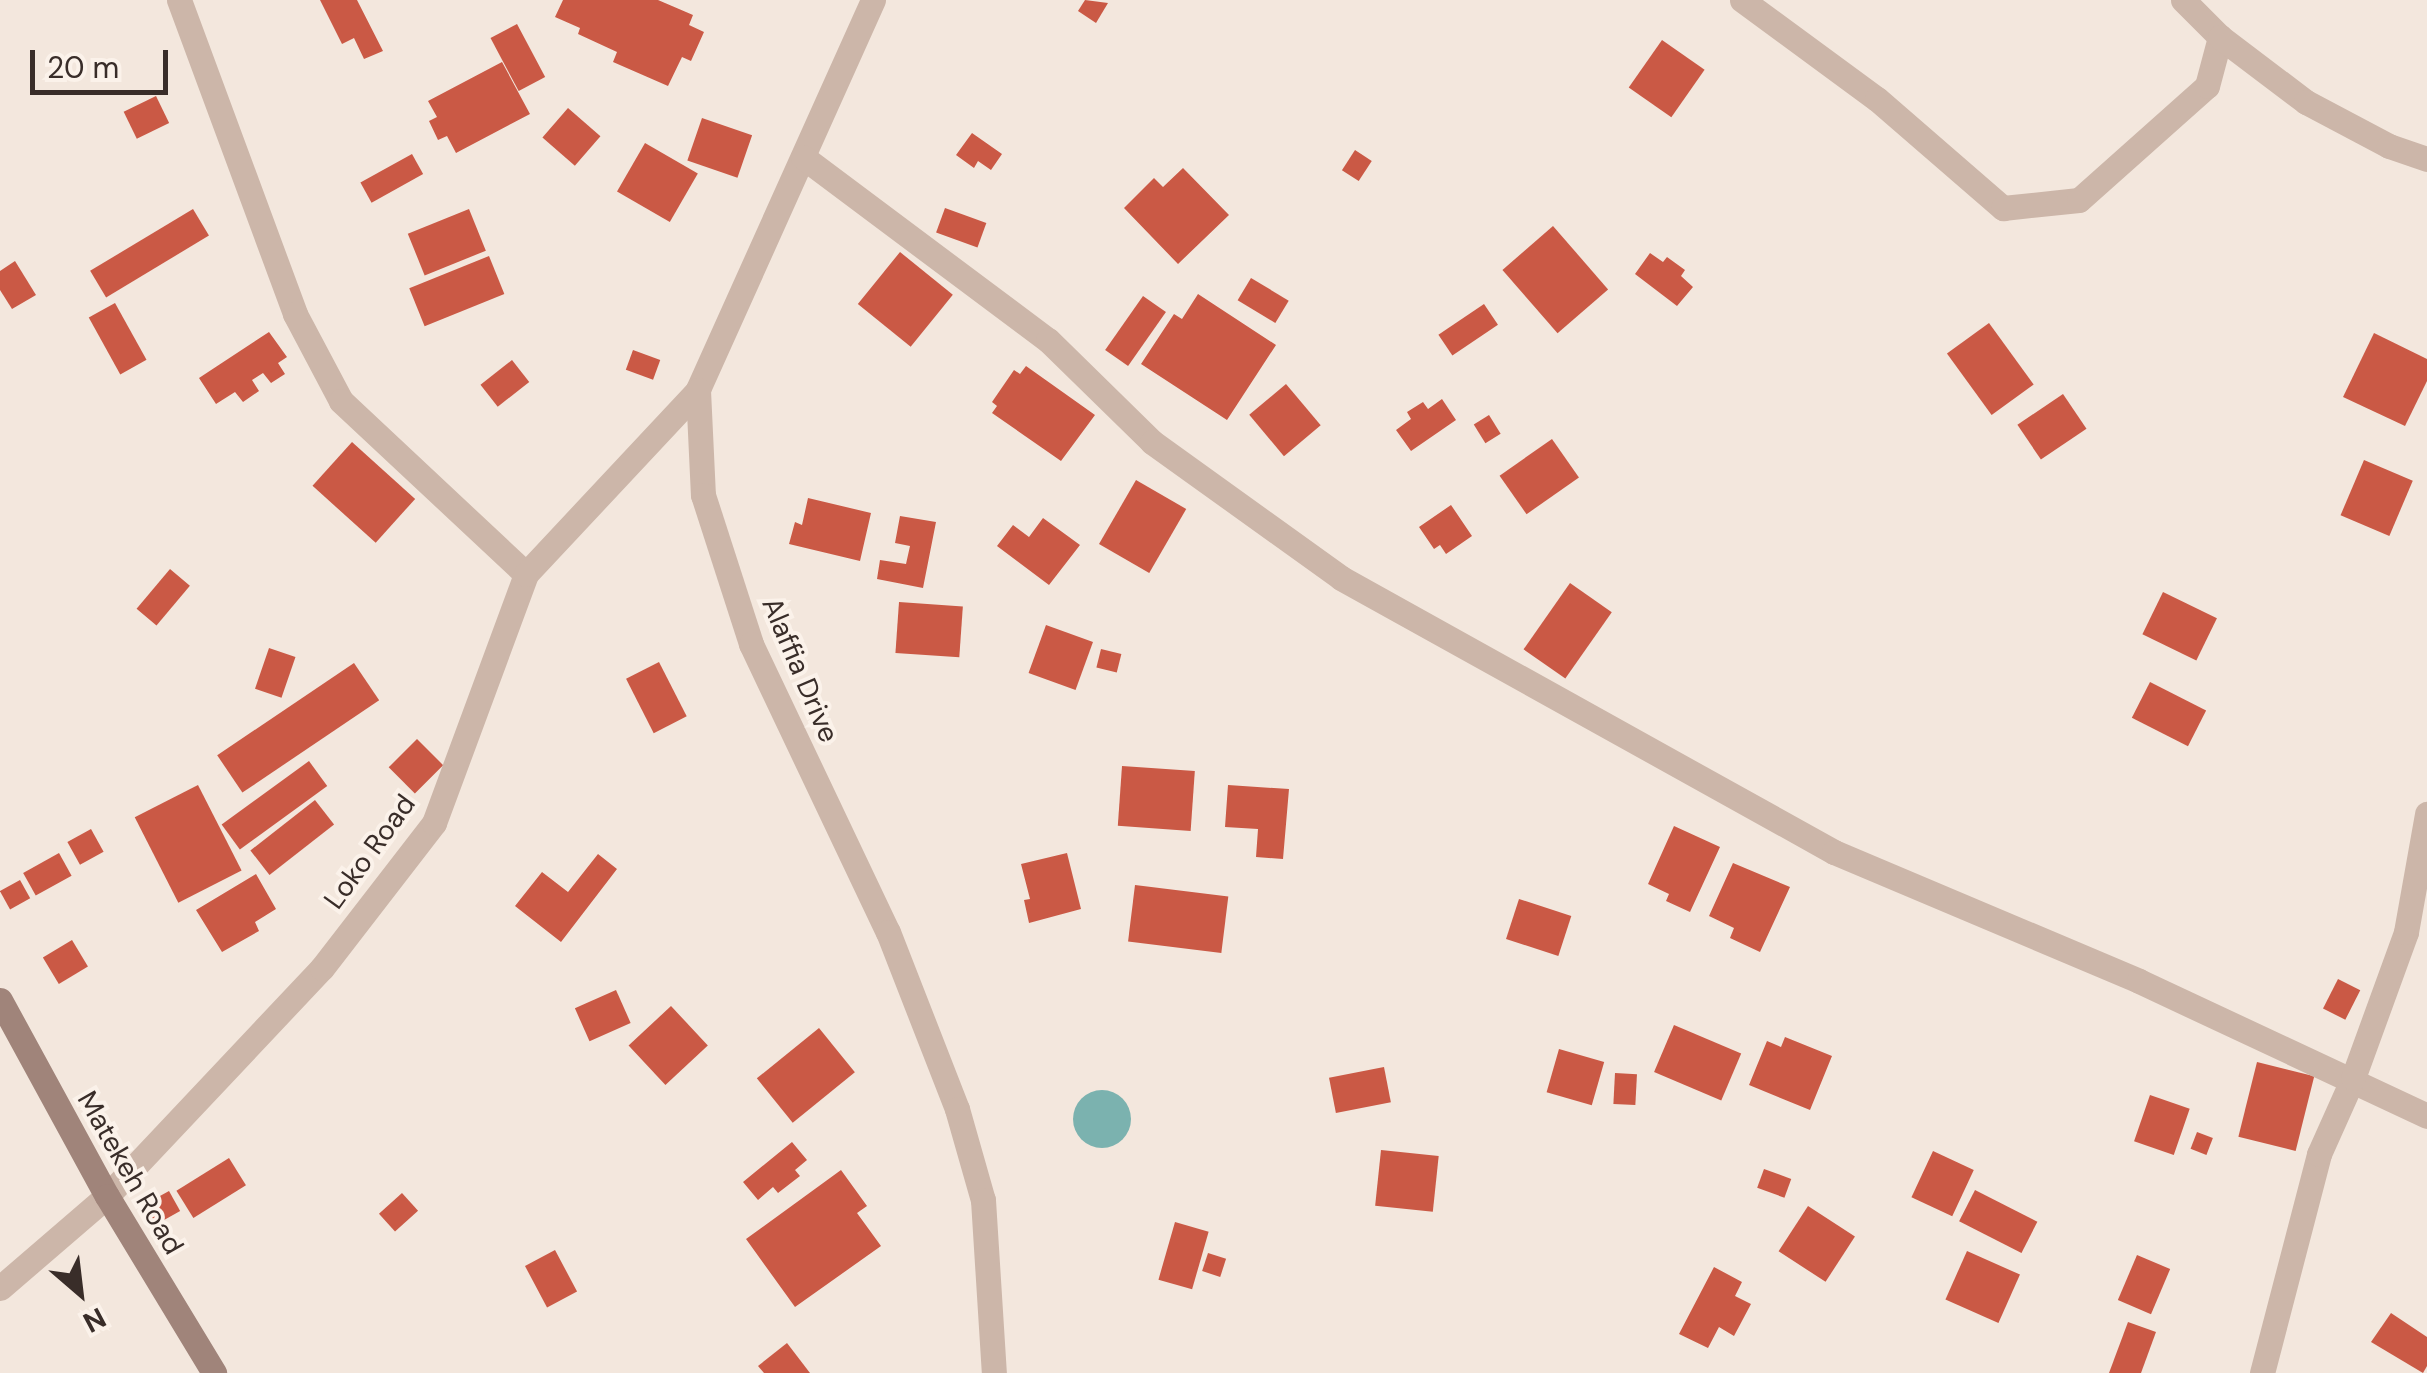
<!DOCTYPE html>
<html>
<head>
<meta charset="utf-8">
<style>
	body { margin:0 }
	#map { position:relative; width:2427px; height:1373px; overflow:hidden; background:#f3e7dd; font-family:"DM Sans",sans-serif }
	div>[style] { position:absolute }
	.water>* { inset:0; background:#7bb2af }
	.round { border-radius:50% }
	.building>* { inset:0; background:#ca5945; transform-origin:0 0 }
	.street>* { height:25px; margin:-12.5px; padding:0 12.5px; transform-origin:12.5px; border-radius:12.5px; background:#ccb6a9 }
	.secondary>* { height:25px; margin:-12.5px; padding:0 12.5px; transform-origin:12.5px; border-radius:12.5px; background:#a0847a }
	span { translate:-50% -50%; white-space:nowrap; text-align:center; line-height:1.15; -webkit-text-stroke:8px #fbf2ea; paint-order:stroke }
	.street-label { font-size:28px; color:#392d29 }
	.north { position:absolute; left:30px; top:1243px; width:100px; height:100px; -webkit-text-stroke:8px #fbf2ea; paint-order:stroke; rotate:152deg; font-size:28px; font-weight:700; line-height:40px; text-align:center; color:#392d29 }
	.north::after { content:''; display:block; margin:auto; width:35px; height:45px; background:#392d29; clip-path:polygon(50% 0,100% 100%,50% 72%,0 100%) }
	.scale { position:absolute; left:30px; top:50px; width:138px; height:45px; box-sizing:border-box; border:5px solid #392d29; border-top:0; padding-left:12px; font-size:30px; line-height:35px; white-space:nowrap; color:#392d29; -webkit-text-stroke:8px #fbf2ea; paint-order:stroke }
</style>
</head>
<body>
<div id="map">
	<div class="water">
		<div class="round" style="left:1073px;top:1090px;width:58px;height:58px"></div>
	</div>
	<div class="building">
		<div style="clip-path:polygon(320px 0,357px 0,383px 51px,364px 59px,354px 38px,342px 44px)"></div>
		<div style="clip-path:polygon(563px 0,658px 0,693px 15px,689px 25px,704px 32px,691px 61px,682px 57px,668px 86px,613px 62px,617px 52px,578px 34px,580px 28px,555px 17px)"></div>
		<div style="clip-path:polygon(1085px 0,1108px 3px,1096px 23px,1078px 11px)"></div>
		<div style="left:517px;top:24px;width:60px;height:30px;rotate:62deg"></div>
		<div style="left:1662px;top:40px;width:52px;height:58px;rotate:35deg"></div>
		<div style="clip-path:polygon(502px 62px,530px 114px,456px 153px,447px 136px,438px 140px,429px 121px,437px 117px,428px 101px)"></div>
		<div style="left:156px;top:96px;width:30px;height:36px;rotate:64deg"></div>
		<div style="left:568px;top:108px;width:43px;height:39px;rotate:41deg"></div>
		<div style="left:702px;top:118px;width:53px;height:45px;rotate:19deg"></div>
		<div style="clip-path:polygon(972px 133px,1002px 154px,991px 170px,978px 161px,974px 168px,956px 155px)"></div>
		<div style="left:645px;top:143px;width:61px;height:56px;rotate:30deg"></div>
		<div style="left:1355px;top:150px;width:20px;height:24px;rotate:33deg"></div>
		<div style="left:412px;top:154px;width:23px;height:59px;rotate:61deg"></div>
		<div style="clip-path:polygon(1183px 168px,1229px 215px,1178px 264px,1124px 208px,1154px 178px,1163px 187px)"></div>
		<div style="left:945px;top:208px;width:44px;height:26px;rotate:20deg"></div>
		<div style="left:193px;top:209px;width:31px;height:120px;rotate:59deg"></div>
		<div style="left:469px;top:209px;width:45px;height:66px;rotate:68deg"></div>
		<div style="left:1553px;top:226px;width:84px;height:67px;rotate:49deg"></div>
		<div style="left:900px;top:252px;width:68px;height:67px;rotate:39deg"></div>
		<div style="clip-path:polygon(1650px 253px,1663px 262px,1667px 257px,1685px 270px,1681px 276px,1693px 287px,1677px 306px,1635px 274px)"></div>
		<div style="left:489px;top:256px;width:41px;height:86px;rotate:68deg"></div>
		<div style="clip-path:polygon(15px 261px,36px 295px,12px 309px,0 290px,0 271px)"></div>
		<div style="left:1251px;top:278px;width:44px;height:26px;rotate:31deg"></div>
		<div style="clip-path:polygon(1198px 294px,1276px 345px,1227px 420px,1141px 364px,1174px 314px,1182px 319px)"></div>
		<div style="left:1143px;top:296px;width:28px;height:66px;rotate:35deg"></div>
		<div style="left:115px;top:303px;width:65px;height:30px;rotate:61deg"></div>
		<div style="left:1484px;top:304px;width:25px;height:55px;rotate:56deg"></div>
		<div style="left:1989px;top:323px;width:76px;height:52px;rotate:54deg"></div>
		<div style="clip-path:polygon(269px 332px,287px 357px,278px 363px,285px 374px,271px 383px,263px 373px,252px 380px,259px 391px,243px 402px,235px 392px,216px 404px,199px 378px)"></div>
		<div style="clip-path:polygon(2374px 333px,2427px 359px,2427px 381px,2405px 426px,2343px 397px)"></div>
		<div style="left:633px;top:350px;width:29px;height:21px;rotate:20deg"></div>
		<div style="left:512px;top:360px;width:28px;height:40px;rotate:52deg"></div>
		<div style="clip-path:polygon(1026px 366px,1095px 415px,1061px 461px,992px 413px,997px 406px,992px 402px,1014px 370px,1020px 374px)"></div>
		<div style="left:1286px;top:384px;width:54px;height:48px;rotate:50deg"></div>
		<div style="left:2063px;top:394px;width:42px;height:55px;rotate:56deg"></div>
		<div style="clip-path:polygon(1442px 399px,1456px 420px,1411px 451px,1396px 430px,1411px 419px,1407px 412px,1423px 402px,1428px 409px)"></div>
		<div style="left:1489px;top:415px;width:22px;height:18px;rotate:58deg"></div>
		<div style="left:1552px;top:439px;width:47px;height:64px;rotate:55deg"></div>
		<div style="left:352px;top:442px;width:85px;height:59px;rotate:42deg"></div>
		<div style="left:2364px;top:460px;width:53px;height:60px;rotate:23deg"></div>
		<div style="left:1136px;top:480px;width:58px;height:74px;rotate:30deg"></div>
		<div style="clip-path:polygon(808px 498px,871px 513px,860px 561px,789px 544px,795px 522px,802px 525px)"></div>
		<div style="clip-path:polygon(1451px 505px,1472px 536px,1446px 554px,1440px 545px,1434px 549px,1419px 527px)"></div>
		<div style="clip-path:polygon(900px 516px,936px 522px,923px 588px,877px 579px,880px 560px,906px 564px,910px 546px,895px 543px)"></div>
		<div style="clip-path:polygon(1043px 518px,1080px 545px,1049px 585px,997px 546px,1013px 525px,1029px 537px)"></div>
		<div style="left:170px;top:569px;width:26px;height:52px;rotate:40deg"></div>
		<div style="left:1570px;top:583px;width:51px;height:81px;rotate:35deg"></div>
		<div style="left:2163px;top:592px;width:60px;height:47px;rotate:26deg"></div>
		<div style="left:899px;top:602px;width:64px;height:51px;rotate:4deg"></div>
		<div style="left:1046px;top:625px;width:50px;height:51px;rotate:20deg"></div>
		<div style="left:269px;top:648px;width:28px;height:43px;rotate:19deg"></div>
		<div style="left:1101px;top:649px;width:21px;height:19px;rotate:14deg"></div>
		<div style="left:659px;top:662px;width:61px;height:37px;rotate:63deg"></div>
		<div style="left:354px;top:663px;width:45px;height:165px;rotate:56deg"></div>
		<div style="left:2150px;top:682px;width:63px;height:40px;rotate:27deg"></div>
		<div style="left:417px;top:739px;width:37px;height:40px;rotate:45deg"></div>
		<div style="left:309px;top:761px;width:31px;height:108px;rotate:54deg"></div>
		<div style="left:1122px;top:766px;width:73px;height:60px;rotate:4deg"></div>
		<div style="left:198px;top:785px;width:96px;height:71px;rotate:63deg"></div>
		<div style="clip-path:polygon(1228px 785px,1289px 789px,1283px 859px,1256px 857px,1258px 829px,1225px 827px)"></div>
		<div style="left:315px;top:800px;width:31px;height:82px;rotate:52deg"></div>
		<div style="clip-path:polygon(1674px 826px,1720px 847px,1690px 912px,1666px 901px,1669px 894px,1648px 884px)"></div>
		<div style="left:91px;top:829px;width:26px;height:27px;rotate:61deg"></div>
		<div style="left:59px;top:853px;width:26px;height:41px;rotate:61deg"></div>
		<div style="clip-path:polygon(1067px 853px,1081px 909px,1029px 923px,1024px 900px,1030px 899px,1021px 864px)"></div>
		<div style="clip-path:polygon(598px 854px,617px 869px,561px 942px,515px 906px,542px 872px,568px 892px)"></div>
		<div style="clip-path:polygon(1733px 863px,1790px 887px,1760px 952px,1730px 938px,1734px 928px,1709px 916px)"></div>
		<div style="clip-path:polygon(256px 874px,276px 909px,255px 922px,259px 931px,222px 952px,196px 910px)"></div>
		<div style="left:20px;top:880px;width:21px;height:23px;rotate:61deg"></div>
		<div style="left:1135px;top:885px;width:94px;height:57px;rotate:7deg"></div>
		<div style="left:1519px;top:899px;width:55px;height:42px;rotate:18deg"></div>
		<div style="left:72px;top:940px;width:31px;height:34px;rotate:59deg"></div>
		<div style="left:2338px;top:979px;width:25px;height:33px;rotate:27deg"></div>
		<div style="left:616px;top:990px;width:36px;height:45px;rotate:66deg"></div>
		<div style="left:671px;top:1006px;width:54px;height:58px;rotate:47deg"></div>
		<div style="left:1674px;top:1025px;width:73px;height:51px;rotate:23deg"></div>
		<div style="left:819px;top:1028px;width:57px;height:80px;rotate:51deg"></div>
		<div style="clip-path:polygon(1785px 1037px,1832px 1056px,1810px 1110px,1749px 1085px,1767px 1041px,1781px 1047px)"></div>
		<div style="left:1559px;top:1049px;width:47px;height:45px;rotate:16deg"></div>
		<div style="left:2257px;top:1062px;width:59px;height:77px;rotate:14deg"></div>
		<div style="left:1384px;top:1067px;width:36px;height:56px;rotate:79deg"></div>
		<div style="left:1615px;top:1073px;width:22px;height:31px;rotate:3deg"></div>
		<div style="left:2150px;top:1095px;width:42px;height:49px;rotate:19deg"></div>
		<div style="left:2197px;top:1132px;width:17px;height:18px;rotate:21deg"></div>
		<div style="clip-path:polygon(792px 1142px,807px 1160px,795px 1170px,800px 1176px,778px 1193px,773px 1187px,758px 1200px,743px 1182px)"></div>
		<div style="left:1381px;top:1150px;width:58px;height:56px;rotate:6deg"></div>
		<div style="left:1933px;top:1151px;width:45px;height:51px;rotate:25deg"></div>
		<div style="left:229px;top:1158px;width:32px;height:62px;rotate:58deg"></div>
		<div style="left:1764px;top:1169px;width:29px;height:20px;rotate:20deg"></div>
		<div style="clip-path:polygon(841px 1170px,867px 1206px,857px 1213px,881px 1246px,795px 1307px,746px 1239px)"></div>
		<div style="left:1975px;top:1190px;width:70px;height:35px;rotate:27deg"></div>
		<div style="left:169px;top:1191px;width:23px;height:28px;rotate:61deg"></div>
		<div style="left:402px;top:1193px;width:24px;height:31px;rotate:48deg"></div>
		<div style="left:1808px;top:1206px;width:56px;height:54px;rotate:33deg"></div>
		<div style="left:1175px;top:1222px;width:35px;height:60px;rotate:16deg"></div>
		<div style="left:555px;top:1250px;width:47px;height:34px;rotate:62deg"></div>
		<div style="left:1967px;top:1251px;width:58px;height:53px;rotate:24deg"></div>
		<div style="left:1208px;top:1253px;width:19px;height:19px;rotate:18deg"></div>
		<div style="left:2137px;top:1255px;width:36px;height:49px;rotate:23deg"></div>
		<div style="clip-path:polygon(1714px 1267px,1742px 1282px,1735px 1296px,1751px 1304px,1734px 1336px,1719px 1327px,1708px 1348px,1679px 1334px)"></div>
		<div style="clip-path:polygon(2391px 1313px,2427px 1337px,2427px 1366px,2423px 1373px,2371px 1342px)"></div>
		<div style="clip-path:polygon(2128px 1322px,2156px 1332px,2141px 1373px,2109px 1373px)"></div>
		<div style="clip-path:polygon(787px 1343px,810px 1373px,764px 1373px,758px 1366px)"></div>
	</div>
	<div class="street">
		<div style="left:179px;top:0;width:335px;rotate:69.7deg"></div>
		<div style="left:295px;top:314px;width:98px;rotate:62.1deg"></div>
		<div style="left:341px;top:401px;width:253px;rotate:43.1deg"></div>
		<div style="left:873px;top:0;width:427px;rotate:114.2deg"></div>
		<div style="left:698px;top:390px;width:105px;rotate:87.3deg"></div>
		<div style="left:703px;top:495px;width:157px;rotate:72.1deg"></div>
		<div style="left:751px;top:644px;width:319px;rotate:64.6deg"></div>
		<div style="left:888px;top:932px;width:190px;rotate:68.7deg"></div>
		<div style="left:957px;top:1109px;width:95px;rotate:74.1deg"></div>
		<div style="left:983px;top:1200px;width:173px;rotate:86.4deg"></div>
		<div style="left:1742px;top:0;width:167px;rotate:36.3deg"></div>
		<div style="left:1877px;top:99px;width:167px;rotate:40.9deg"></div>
		<div style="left:2003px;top:208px;width:76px;rotate:-6deg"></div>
		<div style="left:2079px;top:200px;width:171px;rotate:-41.7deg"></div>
		<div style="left:2207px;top:86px;width:51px;rotate:-75.1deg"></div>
		<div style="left:2183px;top:0;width:52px;rotate:45deg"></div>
		<div style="left:2220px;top:37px;width:108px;rotate:37.1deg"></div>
		<div style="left:2306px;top:102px;width:94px;rotate:27.9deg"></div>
		<div style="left:2389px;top:146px;width:40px;rotate:18.9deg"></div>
		<div style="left:803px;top:157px;width:306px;rotate:36.8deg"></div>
		<div style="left:1048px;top:340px;width:146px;rotate:44.4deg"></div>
		<div style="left:1152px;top:442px;width:233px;rotate:35.7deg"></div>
		<div style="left:1341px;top:578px;width:564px;rotate:29.06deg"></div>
		<div style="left:1834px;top:852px;width:331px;rotate:22.9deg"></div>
		<div style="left:2139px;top:981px;width:318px;rotate:25.1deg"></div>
		<div style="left:0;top:1288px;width:141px;rotate:-40.7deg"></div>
		<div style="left:107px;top:1196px;width:313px;rotate:-46.7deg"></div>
		<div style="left:322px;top:968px;width:183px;rotate:-52.3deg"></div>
		<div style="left:434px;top:823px;width:265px;rotate:-69.7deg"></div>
		<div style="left:526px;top:574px;width:252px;rotate:-46.9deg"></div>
		<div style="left:2262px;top:1373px;width:226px;rotate:-75.4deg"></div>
		<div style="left:2319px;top:1154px;width:83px;rotate:-65.9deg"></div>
		<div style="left:2353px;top:1078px;width:155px;rotate:-70deg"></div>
		<div style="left:2406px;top:932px;width:120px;rotate:-79.9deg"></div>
	</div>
	<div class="secondary">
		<div style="left:0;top:1000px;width:223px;rotate:61.4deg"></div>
		<div style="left:107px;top:1196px;width:207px;rotate:58.8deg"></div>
	</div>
	<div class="street-label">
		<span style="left:800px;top:670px;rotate:67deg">Alaffia Drive</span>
		<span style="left:370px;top:852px;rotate:-54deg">Loko Road</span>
		<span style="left:130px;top:1173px;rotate:60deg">Matekeh Road</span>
	</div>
	<div class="north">N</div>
	<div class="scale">20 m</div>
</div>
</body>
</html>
